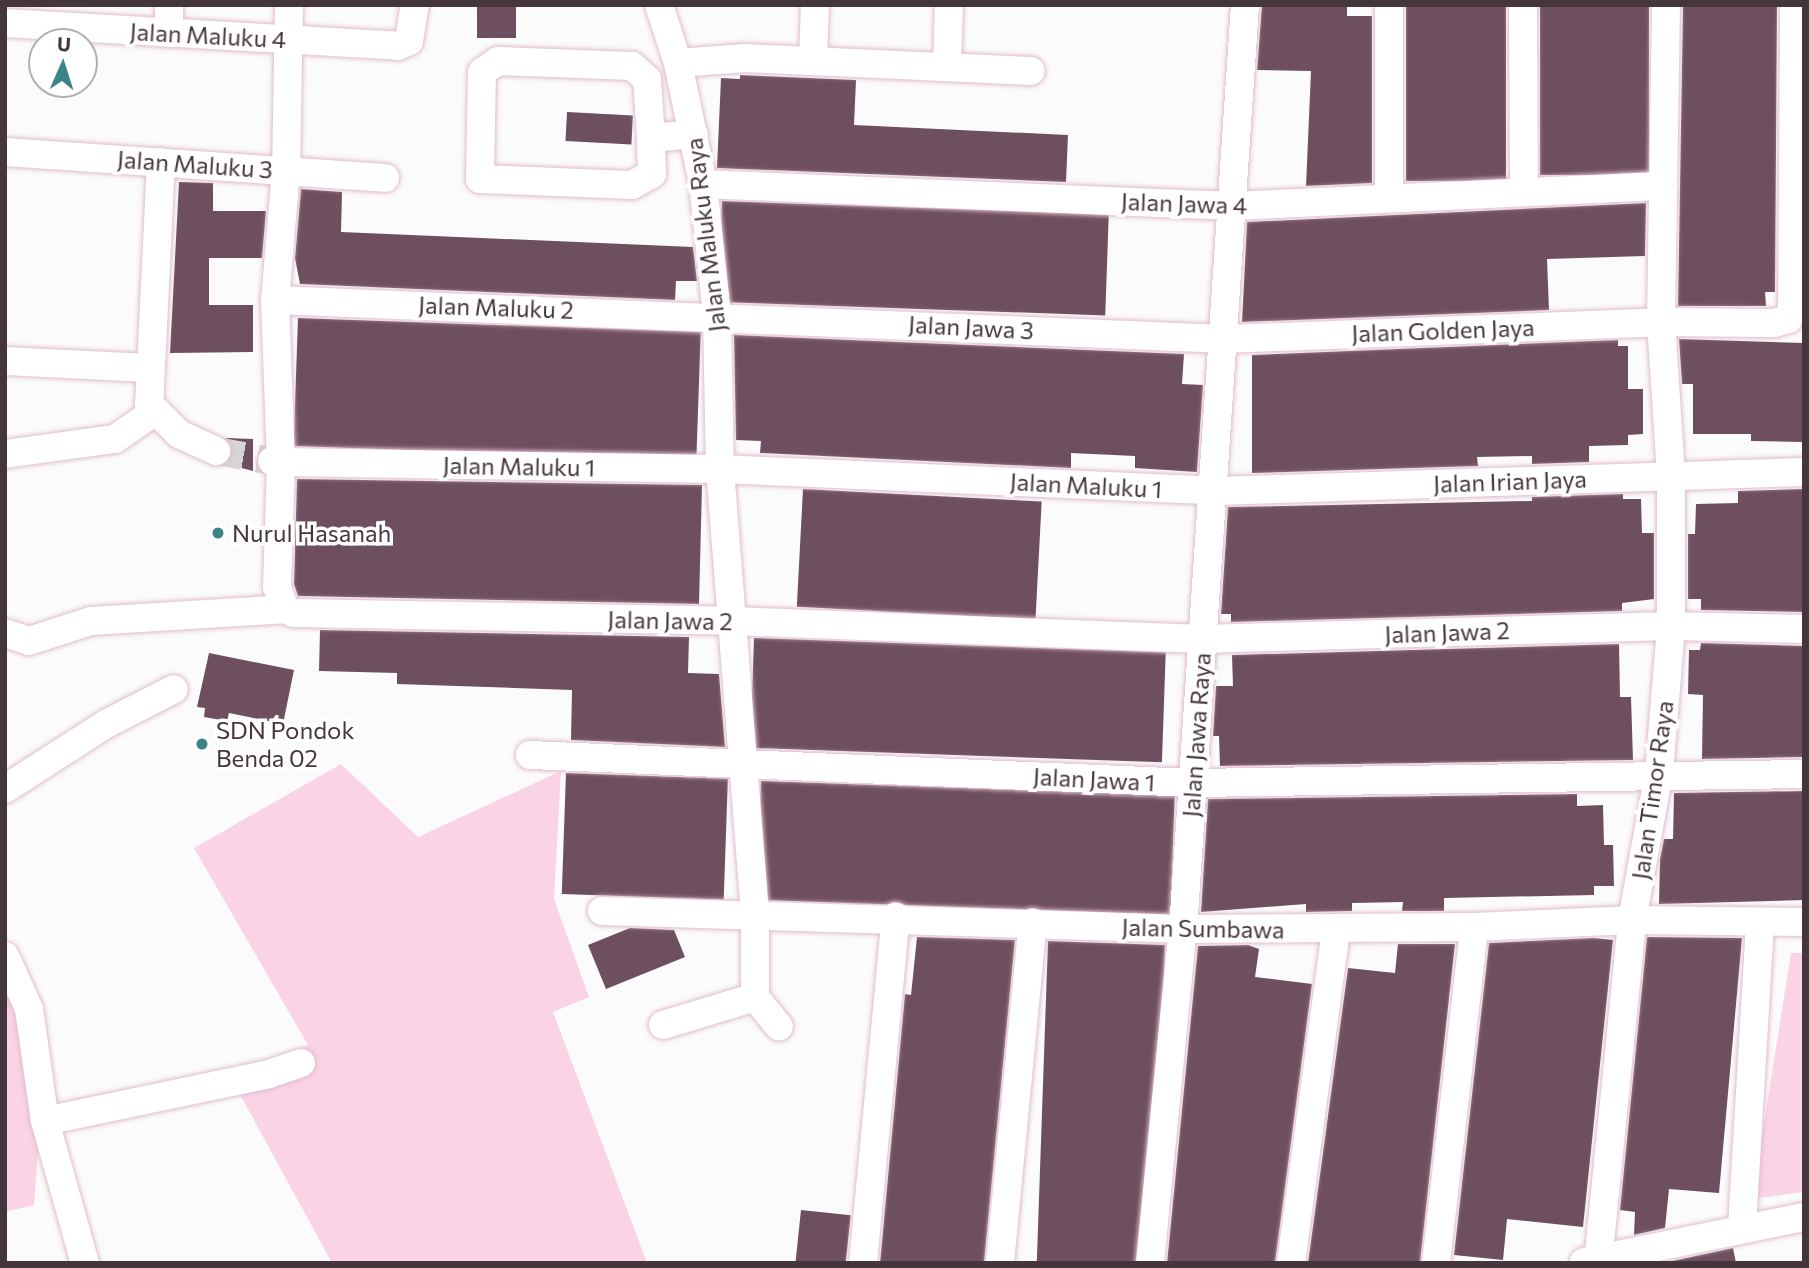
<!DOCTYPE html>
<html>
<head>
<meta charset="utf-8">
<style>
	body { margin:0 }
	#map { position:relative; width:1809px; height:1268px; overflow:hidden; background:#fbfbfb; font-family:Commissioner,sans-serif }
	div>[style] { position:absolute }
	.green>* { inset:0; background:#fad3e6 }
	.building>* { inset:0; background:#6e4f5f; transform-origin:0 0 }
	.street-tunnel>* { height:28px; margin-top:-14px; transform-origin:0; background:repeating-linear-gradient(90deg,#d7d4d5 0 28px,transparent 0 42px) }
	.roads { filter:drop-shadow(0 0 2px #e1bcce) drop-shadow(0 0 2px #e1bcce) }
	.street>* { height:28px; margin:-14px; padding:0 14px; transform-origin:14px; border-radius:14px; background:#fff }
	.dots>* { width:19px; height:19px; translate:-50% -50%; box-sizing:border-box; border:4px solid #fff; border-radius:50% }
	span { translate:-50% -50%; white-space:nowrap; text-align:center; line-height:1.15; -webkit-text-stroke:7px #fff; paint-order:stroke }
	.street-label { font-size:24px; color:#45363d }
	.poi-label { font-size:24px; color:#45363d }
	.left { translate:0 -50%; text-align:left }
	.frame { position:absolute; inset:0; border:7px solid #45363d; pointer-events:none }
	.north { position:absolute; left:28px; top:28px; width:70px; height:70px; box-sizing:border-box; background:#fff; border:2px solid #b5afb1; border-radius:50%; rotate:3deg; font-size:19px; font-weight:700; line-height:28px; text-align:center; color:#45363d }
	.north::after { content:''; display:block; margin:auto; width:24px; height:32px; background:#3c8586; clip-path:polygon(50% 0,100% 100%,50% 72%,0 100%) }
</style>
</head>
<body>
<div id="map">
	<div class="green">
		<div style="clip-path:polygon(341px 764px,418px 837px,561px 771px,554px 899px,589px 997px,553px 1012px,647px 1263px,332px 1263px,231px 1078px,308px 1045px,194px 848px)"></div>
		<div style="clip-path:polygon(1791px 953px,1804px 953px,1804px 1192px,1752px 1199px)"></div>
		<div style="clip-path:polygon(5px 955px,42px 1102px,34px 1205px,5px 1212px)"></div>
	</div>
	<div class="building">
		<div style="left:477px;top:5px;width:39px;height:33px"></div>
		<div style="clip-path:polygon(1262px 5px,1347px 5px,1347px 16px,1372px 16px,1372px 183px,1306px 186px,1311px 71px,1257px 70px)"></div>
		<div style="left:1406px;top:5px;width:100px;height:176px"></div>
		<div style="left:1540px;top:5px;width:109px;height:170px"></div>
		<div style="clip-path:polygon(1683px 5px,1777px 5px,1775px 292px,1765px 292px,1766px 306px,1678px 306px)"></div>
		<div style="clip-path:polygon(740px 75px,856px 80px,854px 125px,1068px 135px,1066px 182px,717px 168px,721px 78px,740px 79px)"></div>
		<div style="left:567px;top:112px;width:66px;height:29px;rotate:3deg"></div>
		<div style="clip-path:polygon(179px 182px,213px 183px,213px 211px,266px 211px,262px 258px,209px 258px,209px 305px,253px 305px,253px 352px,170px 353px)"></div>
		<div style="clip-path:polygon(301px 189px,342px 192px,341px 232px,693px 247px,697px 281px,676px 281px,675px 300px,300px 284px,295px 258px)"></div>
		<div style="left:722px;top:201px;width:387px;height:101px;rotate:2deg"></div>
		<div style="clip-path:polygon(1646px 203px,1645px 256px,1547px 259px,1549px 310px,1242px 322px,1247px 222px)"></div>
		<div style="left:298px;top:318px;width:403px;height:128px;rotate:2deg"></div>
		<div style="clip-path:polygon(734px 335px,1184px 354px,1182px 384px,1203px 385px,1197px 472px,1135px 468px,1135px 456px,1071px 453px,1071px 468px,760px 453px,761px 441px,736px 440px)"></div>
		<div style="clip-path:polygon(1679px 339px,1804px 343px,1804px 442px,1751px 441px,1751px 434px,1693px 434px,1693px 384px,1682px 384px)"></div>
		<div style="clip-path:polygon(1618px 340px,1618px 346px,1628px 346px,1628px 389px,1643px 389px,1643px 434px,1628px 435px,1628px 445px,1589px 446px,1589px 462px,1532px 464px,1532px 456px,1477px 457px,1478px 466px,1252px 473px,1252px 355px)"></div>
		<div style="clip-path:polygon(226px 438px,253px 439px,253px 471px,226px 464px,233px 450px)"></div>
		<div style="clip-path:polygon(297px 479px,702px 485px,699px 604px,298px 596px,294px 584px)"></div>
		<div style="left:803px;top:489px;width:239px;height:118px;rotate:3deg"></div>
		<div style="clip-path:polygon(1804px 489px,1804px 612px,1701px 610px,1701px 599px,1688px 599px,1688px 534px,1695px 534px,1696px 504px,1738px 503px,1738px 491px)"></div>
		<div style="clip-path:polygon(1623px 494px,1623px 499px,1641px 499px,1642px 533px,1654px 533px,1654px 599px,1622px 603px,1622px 611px,1231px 622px,1231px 614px,1221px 614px,1228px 507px,1532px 501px,1532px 497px)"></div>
		<div style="clip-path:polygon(320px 630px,689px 637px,688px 673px,719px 674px,725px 747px,571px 740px,572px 690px,397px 684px,397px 673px,319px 671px)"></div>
		<div style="left:754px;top:638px;width:412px;height:110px;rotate:2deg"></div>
		<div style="clip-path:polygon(1701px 643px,1804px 646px,1804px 757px,1702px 759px,1703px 695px,1688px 694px,1689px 650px,1700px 650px)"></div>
		<div style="clip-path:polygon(1619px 644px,1620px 697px,1631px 697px,1633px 760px,1220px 766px,1219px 736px,1213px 736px,1216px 686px,1233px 686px,1232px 655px)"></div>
		<div style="clip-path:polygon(209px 653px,294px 670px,283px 724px,229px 713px,227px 721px,204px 717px,205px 708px,197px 707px)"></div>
		<div style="left:566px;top:773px;width:162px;height:121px;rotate:2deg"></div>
		<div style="left:761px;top:781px;width:414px;height:119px;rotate:2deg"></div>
		<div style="clip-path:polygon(1804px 791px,1804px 900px,1659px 904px,1660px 859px,1664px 839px,1673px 839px,1674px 793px)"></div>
		<div style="clip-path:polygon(1577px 794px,1577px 806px,1603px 805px,1604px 845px,1613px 845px,1614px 886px,1594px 886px,1594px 895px,1444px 898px,1444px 911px,1402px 911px,1403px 902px,1352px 903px,1352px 911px,1306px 912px,1306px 904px,1201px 912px,1208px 799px)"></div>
		<div style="clip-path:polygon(630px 928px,674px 930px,685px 957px,606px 989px,588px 945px)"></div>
		<div style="clip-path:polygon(917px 937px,1015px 940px,984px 1263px,880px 1263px,905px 994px,911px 995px)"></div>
		<div style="clip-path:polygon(1647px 937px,1742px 938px,1719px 1193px,1669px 1189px,1665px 1228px,1634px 1235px,1635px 1212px,1620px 1210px)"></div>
		<div style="clip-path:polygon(1594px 938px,1613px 940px,1583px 1227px,1507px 1219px,1503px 1260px,1454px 1255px,1489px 943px)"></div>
		<div style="left:1048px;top:941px;width:117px;height:323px;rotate:2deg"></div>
		<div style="clip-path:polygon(1398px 944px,1455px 944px,1420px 1263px,1308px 1263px,1348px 968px,1395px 973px)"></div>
		<div style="clip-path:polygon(1248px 945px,1259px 949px,1255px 977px,1312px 984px,1275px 1263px,1167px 1263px,1198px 946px)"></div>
		<div style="left:801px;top:1210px;width:50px;height:53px;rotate:6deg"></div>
		<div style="clip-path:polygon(1733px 1248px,1736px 1263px,1663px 1263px)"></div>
	</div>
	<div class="street-tunnel">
		<div style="left:216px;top:451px;width:57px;rotate:10.1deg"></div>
	</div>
	<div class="roads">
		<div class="street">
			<div style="left:289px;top:5px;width:165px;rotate:91deg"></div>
			<div style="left:286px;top:170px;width:130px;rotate:94.8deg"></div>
			<div style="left:275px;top:300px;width:162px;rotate:87.9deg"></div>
			<div style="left:281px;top:462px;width:439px;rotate:0.9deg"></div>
			<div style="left:720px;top:469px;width:496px;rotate:2.5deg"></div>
			<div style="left:1216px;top:491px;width:588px;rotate:-1.85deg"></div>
			<div style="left:659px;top:5px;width:61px;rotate:71.9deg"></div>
			<div style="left:678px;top:63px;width:124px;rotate:78.3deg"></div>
			<div style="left:703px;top:184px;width:132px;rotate:83.9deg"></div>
			<div style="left:717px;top:315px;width:154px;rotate:88.9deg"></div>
			<div style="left:720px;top:469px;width:447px;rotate:85.5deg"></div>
			<div style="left:755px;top:915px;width:82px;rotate:90deg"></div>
			<div style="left:755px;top:997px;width:38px;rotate:51deg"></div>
			<div style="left:1389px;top:5px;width:193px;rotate:90deg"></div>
			<div style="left:1523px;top:5px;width:185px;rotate:89.7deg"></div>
			<div style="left:5px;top:23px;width:394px;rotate:3.3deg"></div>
			<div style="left:398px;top:46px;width:12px;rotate:-24deg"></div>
			<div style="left:409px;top:41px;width:36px;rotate:-81deg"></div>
			<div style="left:169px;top:33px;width:28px;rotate:-90deg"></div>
			<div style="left:813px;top:60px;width:55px;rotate:-87.9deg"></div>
			<div style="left:678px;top:63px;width:67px;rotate:-4.3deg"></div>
			<div style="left:745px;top:58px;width:286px;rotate:2.6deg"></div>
			<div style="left:947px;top:67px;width:62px;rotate:-88.2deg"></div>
			<div style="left:651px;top:138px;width:59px;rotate:-93.9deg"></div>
			<div style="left:647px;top:79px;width:20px;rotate:-139deg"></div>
			<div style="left:632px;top:66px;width:134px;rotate:-177.9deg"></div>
			<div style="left:498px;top:61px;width:19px;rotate:145deg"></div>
			<div style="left:482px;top:72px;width:107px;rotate:91.1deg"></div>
			<div style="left:480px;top:179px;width:152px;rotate:2.3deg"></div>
			<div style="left:632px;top:185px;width:23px;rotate:-29deg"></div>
			<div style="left:652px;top:174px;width:36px;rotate:-92deg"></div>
			<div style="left:651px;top:138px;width:43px;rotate:-5.3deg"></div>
			<div style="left:5px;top:152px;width:381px;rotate:3.9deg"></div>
			<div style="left:161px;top:162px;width:242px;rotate:92.8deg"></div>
			<div style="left:149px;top:404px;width:42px;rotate:45deg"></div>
			<div style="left:179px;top:434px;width:41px;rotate:24.7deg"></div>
			<div style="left:703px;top:184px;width:530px;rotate:2.38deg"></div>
			<div style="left:1233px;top:206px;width:431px;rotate:-2.7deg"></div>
			<div style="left:275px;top:300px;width:951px;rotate:2.35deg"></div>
			<div style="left:1225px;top:339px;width:436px;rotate:-2.2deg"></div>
			<div style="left:1661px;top:322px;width:113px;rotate:0.5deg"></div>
			<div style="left:1774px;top:323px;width:15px;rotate:-16deg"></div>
			<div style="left:1788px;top:319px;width:12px;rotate:-70deg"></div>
			<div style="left:1792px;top:308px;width:303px;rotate:-89.6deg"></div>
			<div style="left:5px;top:361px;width:144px;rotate:2.8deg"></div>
			<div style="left:5px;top:454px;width:111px;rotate:-7.8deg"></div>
			<div style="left:115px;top:439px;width:47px;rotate:-34.7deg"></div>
			<div style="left:272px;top:461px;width:9px;rotate:6deg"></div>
			<div style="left:281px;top:462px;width:125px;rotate:91.8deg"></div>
			<div style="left:277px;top:587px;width:23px;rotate:70deg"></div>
			<div style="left:285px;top:609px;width:10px;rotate:24deg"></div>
			<div style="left:294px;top:613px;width:438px;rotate:1deg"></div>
			<div style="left:732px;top:621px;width:471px;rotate:2.2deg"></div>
			<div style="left:1203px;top:639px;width:468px;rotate:-1.6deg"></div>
			<div style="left:1671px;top:626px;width:133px;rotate:1.3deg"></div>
			<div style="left:5px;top:633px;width:25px;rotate:18deg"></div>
			<div style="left:29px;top:641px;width:65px;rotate:-17.9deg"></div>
			<div style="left:91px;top:621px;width:194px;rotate:-3.5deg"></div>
			<div style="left:530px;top:755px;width:663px;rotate:2.42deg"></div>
			<div style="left:1192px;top:783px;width:612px;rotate:-0.84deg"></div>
			<div style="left:5px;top:789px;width:120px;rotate:-32.8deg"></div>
			<div style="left:106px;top:724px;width:76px;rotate:-27.2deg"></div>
			<div style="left:602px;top:911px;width:581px;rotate:1.77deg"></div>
			<div style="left:1183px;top:929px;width:291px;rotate:-0.4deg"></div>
			<div style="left:1474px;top:927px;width:158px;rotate:-2.5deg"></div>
			<div style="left:1632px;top:920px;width:172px;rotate:0.7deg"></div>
			<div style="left:5px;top:956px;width:58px;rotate:65.6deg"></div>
			<div style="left:29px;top:1009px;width:113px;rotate:81.9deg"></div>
			<div style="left:45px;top:1121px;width:148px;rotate:74.3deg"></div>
			<div style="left:663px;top:1025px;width:96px;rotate:-16.9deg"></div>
			<div style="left:45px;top:1121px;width:226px;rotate:-11.8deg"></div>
			<div style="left:266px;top:1075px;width:37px;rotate:-19deg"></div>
			<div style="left:1742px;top:1227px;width:306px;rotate:-86.6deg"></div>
			<div style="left:1584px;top:1262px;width:225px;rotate:-11.6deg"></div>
			<div style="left:863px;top:1263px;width:348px;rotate:-84.6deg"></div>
			<div style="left:1000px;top:1263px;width:342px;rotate:-84.5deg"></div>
			<div style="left:1150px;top:1263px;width:336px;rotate:-84.4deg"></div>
			<div style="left:1183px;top:929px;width:926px;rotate:-86.16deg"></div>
			<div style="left:1291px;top:1263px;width:336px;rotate:-82.3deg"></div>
			<div style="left:1436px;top:1263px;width:338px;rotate:-83.5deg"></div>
			<div style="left:1598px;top:1263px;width:345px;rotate:-84.3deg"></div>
			<div style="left:1632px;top:920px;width:149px;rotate:-79.6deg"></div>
			<div style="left:1659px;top:773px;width:147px;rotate:-85.3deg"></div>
			<div style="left:1671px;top:626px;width:150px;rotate:-90deg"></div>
			<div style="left:1671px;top:476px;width:154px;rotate:-93.7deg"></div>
			<div style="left:1661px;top:322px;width:317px;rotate:-89.1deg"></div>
		</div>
	</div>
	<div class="dots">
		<div style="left:218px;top:533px;background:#3c8586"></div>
		<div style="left:202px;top:744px;background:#3c8586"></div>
	</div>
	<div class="street-label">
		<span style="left:208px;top:35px;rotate:3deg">Jalan Maluku 4</span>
		<span style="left:195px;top:164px;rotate:4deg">Jalan Maluku 3</span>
		<span style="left:1184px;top:203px;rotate:2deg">Jalan Jawa 4</span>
		<span style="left:705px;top:235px;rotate:-97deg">Jalan Maluku Raya</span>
		<span style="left:496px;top:307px;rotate:2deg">Jalan Maluku 2</span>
		<span style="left:971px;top:327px;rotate:3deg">Jalan Jawa 3</span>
		<span style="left:1443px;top:330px;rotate:-2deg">Jalan Golden Jaya</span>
		<span style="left:519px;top:466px;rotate:1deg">Jalan Maluku 1</span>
		<span style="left:1510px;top:481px;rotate:-2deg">Jalan Irian Jaya</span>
		<span style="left:1086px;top:485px;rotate:3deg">Jalan Maluku 1</span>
		<span style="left:670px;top:620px;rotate:1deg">Jalan Jawa 2</span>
		<span style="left:1447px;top:632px;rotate:-2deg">Jalan Jawa 2</span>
		<span style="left:1196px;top:735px;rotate:-86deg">Jalan Jawa Raya</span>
		<span style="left:1094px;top:779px;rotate:3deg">Jalan Jawa 1</span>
		<span style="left:1652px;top:790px;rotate:-82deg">Jalan Timor Raya</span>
		<span style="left:1203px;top:928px;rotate:1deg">Jalan Sumbawa</span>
	</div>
	<div class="poi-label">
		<span class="left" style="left:232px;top:533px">Nurul Hasanah</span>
		<span class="left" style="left:216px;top:744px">SDN Pondok<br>Benda 02</span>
	</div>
	<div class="frame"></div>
	<div class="north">U</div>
</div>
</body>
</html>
